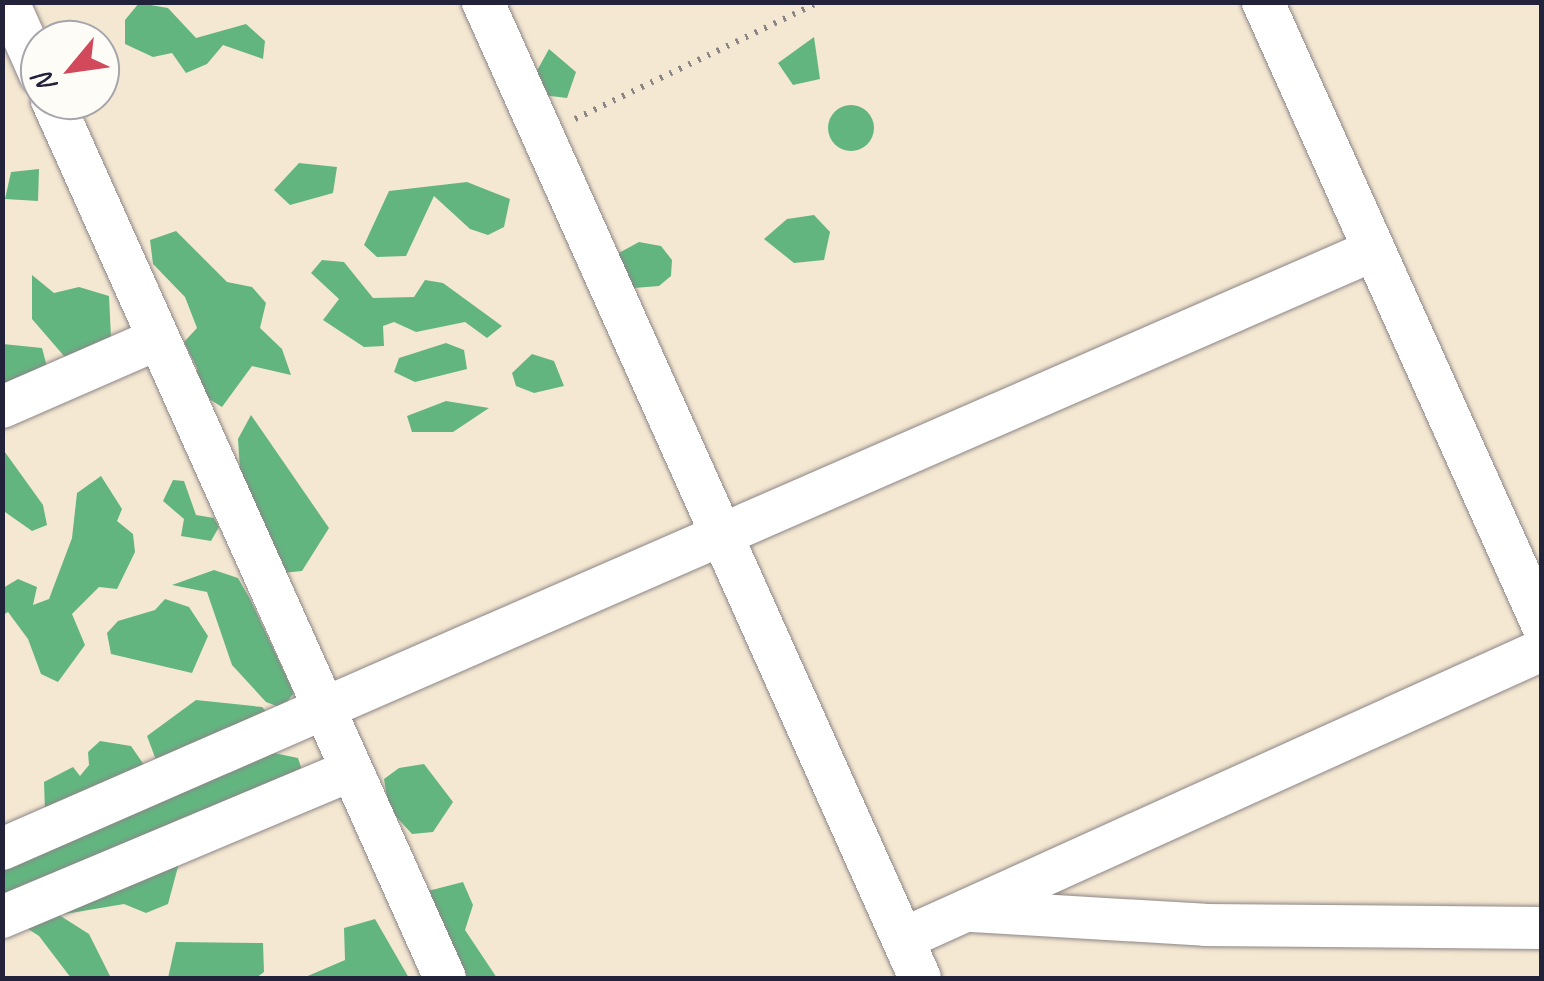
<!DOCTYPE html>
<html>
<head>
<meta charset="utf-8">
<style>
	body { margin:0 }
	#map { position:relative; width:1544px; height:981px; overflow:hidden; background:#f5e8d2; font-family:Caveat,sans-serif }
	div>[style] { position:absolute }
	.forest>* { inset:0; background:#63b580 }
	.round { border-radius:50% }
	.path>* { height:6px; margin-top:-3px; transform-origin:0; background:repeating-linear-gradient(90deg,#8c8586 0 2.5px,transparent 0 10.5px) }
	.roads { filter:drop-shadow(0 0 2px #8c8586) drop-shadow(0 0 2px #8c8586) }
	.minor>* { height:42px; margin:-21px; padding:0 21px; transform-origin:21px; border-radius:21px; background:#fff }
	span { translate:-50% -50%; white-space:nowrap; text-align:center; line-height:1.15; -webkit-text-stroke:8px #fdfcf7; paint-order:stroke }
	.frame { position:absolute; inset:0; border:5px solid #22223b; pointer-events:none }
	.north { position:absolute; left:20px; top:20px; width:100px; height:100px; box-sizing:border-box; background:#fdfcf7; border:2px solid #a5a5ac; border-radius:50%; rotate:241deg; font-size:28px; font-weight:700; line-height:40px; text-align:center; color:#22223b }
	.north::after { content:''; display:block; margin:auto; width:35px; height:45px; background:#d1495b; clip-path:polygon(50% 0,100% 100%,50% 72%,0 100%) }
</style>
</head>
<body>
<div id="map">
	<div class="forest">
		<div style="clip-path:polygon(139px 3px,168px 8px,196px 38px,246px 24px,265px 41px,263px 59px,223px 45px,207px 64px,186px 73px,172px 53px,153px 57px,125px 44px,125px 20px)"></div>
		<div style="clip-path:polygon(814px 37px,820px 79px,793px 85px,778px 63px)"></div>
		<div style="clip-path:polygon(549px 49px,576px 72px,567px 98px,542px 95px,534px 76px)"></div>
		<div class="round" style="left:828px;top:105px;width:46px;height:46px"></div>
		<div style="clip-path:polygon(299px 163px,337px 167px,333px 193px,290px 205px,274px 190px)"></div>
		<div style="clip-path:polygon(39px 169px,38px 201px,5px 199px,11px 172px)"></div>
		<div style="clip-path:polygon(467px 182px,510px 199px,504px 227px,488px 235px,470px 229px,434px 196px,406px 256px,377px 257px,364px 245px,389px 191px)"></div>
		<div style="clip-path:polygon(814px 215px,830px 232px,824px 260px,794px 263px,764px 239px,787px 219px)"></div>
		<div style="clip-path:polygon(176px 231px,227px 282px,252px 287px,266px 303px,260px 328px,282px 349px,291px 375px,252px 366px,222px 407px,198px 392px,197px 368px,184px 342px,197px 328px,185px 297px,153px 264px,150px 240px)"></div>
		<div style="clip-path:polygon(639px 242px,661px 246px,672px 260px,671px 276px,659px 286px,634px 288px,615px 255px)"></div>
		<div style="clip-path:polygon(322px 260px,344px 262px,373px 298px,414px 297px,425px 280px,443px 283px,502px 326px,487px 338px,465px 322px,416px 332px,394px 322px,383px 326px,384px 346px,364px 347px,323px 320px,339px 299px,311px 273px)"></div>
		<div style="clip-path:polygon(32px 275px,54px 293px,79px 287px,109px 296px,111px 337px,80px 362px,64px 356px,32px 319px)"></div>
		<div style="clip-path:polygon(446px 343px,464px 350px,467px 369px,415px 382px,394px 372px,399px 358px)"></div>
		<div style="clip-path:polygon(3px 344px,42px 348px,50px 378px,3px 416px)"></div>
		<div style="clip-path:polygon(532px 354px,554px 361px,564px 386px,534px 393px,516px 386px,512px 373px)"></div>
		<div style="clip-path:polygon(446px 401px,489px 408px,453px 432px,412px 432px,407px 416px)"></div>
		<div style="clip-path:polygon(251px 415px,329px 528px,302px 571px,282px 573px,241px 486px,238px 439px)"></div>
		<div style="clip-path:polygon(2px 448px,43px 505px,47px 525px,32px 531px,5px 512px)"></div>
		<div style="clip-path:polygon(101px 476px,122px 509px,117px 521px,133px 534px,135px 552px,117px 589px,99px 587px,72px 614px,85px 645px,58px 682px,41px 674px,28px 639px,8px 612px,3px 615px,3px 588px,18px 579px,37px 587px,33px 605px,49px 599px,72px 538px,77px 493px)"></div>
		<div style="clip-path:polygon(173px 480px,184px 481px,196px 515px,214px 518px,219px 527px,211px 541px,181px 536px,184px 519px,163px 501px)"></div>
		<div style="clip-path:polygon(214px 570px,238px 578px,250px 599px,294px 693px,282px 708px,266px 702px,232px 665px,207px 592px,172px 585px)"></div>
		<div style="clip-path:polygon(165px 599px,189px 607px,208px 636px,192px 673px,111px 654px,107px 633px,118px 621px,155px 610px)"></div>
		<div style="clip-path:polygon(196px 700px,262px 707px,274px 720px,274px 753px,298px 758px,304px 776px,179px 863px,168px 904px,146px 913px,124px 904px,59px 915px,89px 934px,110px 976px,71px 978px,39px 936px,3px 913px,2px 834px,45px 812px,44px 782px,73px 767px,80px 776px,89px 765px,88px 752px,100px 741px,131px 746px,149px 772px,156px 760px,147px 736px)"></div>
		<div style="clip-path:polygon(424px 764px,453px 802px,433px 832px,412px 834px,389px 809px,384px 779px,399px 768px)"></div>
		<div style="clip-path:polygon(463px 882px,473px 905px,465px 930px,497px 978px,463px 978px,424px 892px)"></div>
		<div style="clip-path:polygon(375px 919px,409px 978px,303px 978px,345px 960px,344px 928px)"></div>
		<div style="clip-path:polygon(176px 942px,263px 943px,264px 972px,256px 978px,168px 978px)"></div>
	</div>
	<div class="path">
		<div style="left:575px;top:119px;width:271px;rotate:-25.6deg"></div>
	</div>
	<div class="roads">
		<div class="minor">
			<div style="left:8px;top:2px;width:79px;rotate:66deg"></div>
			<div style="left:483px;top:2px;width:1069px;rotate:65.88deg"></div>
			<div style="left:1263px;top:2px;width:682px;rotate:65.84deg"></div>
			<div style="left:52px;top:100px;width:962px;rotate:65.89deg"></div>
			<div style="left:2px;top:407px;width:170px;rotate:-23.6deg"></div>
			<div style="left:2px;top:849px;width:1497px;rotate:-23.59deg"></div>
			<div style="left:972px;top:911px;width:233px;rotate:3.4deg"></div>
			<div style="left:1205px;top:925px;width:337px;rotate:0.5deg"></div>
			<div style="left:2px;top:917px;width:379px;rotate:-22.8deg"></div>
			<div style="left:903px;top:939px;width:701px;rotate:-24.34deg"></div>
		</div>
	</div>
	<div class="frame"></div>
	<div class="north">N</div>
</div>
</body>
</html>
